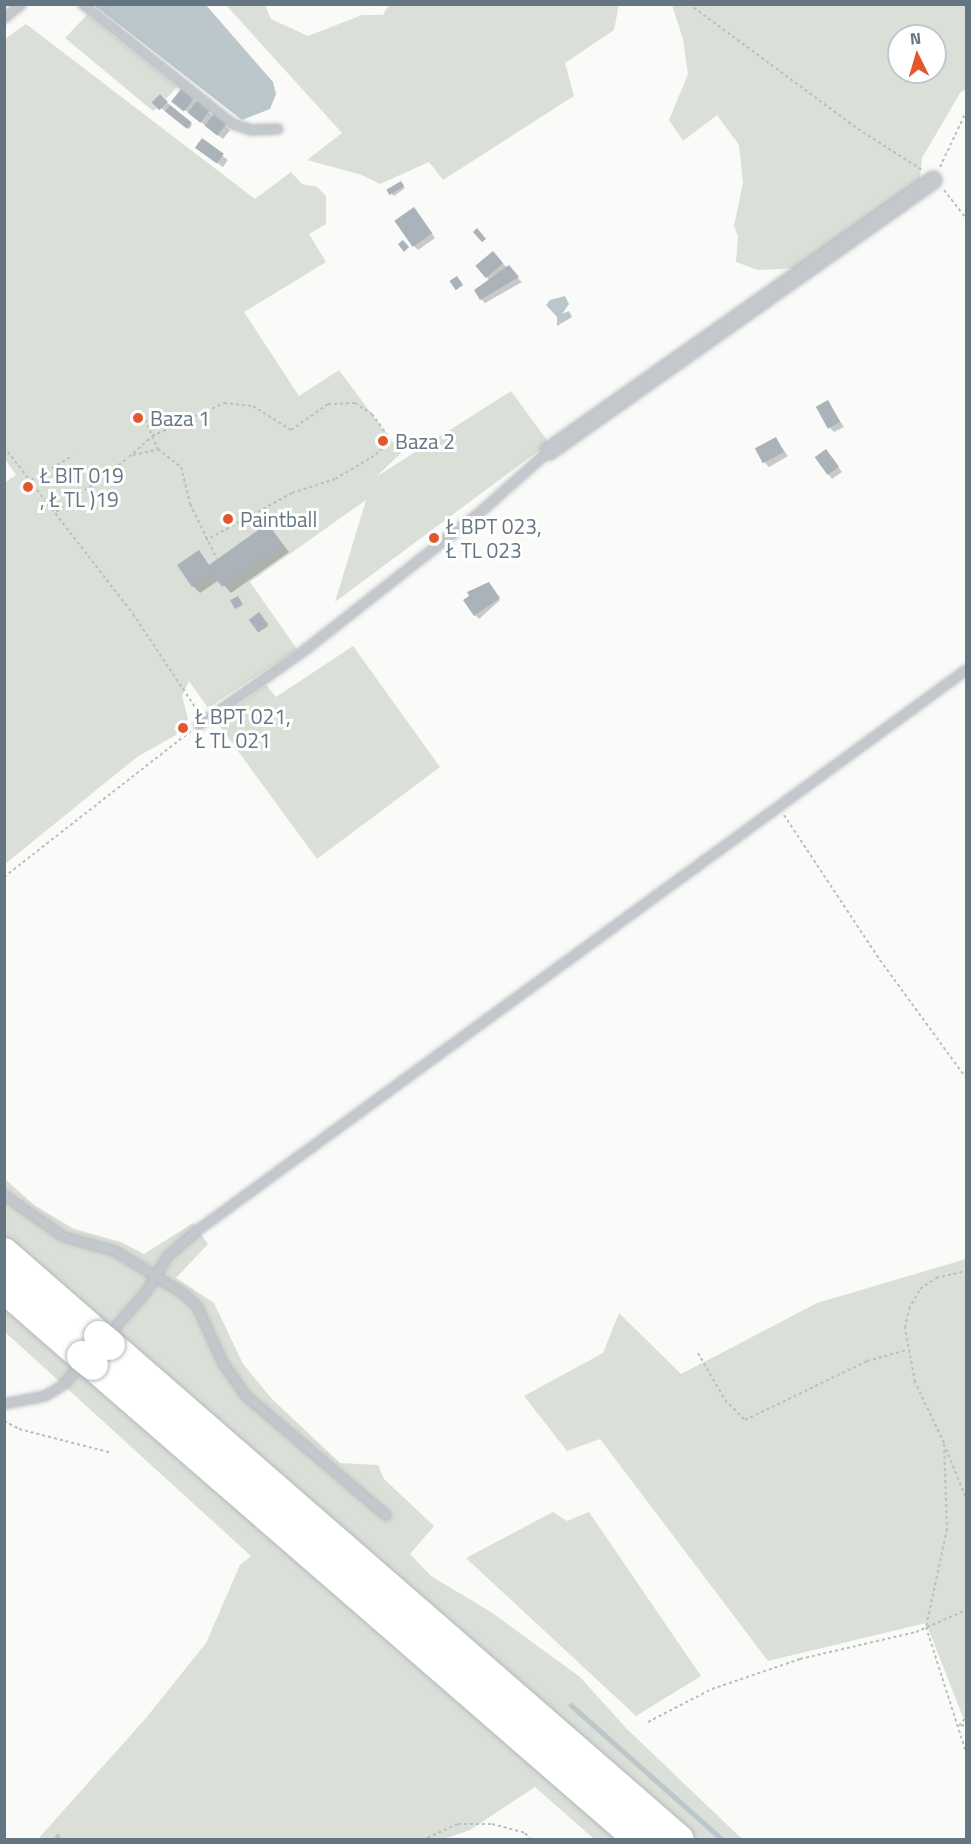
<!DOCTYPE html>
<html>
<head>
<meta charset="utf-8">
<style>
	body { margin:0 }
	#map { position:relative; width:971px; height:1844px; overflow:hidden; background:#fafaf8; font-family:"Titillium Web",sans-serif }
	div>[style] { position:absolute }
	.green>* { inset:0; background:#dadfd7 }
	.water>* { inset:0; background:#bbc7cb }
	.shadow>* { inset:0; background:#0003 }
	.stream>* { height:4.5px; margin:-2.25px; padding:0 2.25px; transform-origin:2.25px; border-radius:2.25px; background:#bbc7cb }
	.building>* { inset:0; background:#aab3b9; transform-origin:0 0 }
	.path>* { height:2px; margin-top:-1px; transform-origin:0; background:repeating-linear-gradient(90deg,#bbbfc2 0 3px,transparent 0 6px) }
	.roads { filter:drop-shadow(0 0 2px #b4b9bd) drop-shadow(0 0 2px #b4b9bd) }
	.service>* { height:8px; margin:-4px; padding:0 4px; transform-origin:4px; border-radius:4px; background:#c3c8cc }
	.minor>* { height:16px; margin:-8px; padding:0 8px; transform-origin:8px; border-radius:8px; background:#c3c8cc }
	.motorway>* { height:30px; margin:-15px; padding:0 15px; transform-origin:15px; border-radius:15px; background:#fff }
	.bridges { filter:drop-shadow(0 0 2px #b4b9bd) drop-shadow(0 0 2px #b4b9bd) }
	.motorway-bridge>* { height:30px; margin:-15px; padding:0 15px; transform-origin:15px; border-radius:15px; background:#fff }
	.dots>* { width:16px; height:16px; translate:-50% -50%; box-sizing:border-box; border:3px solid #fff; border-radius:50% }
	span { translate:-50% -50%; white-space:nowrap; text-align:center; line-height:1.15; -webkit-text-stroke:6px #fff; paint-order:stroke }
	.poi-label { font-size:21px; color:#657683 }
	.left { translate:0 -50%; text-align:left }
	.frame { position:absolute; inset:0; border:6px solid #657683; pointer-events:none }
	.north { position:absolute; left:887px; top:24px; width:60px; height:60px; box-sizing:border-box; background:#fff; border:2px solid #c1c8cd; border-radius:50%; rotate:355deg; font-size:16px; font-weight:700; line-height:24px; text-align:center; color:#657683 }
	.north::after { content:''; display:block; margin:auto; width:21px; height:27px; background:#e4572e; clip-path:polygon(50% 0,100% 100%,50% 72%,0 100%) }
</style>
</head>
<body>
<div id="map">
	<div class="green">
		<div style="clip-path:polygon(619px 4px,614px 30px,565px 63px,574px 96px,443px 180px,429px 162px,380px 184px,362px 175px,307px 160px,342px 133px,226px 5px,265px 5px,271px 19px,308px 36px,362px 15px,383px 15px,389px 5px)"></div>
		<div style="clip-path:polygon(evenodd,672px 5px,966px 5px,966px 89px,960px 93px,922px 158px,919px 186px,802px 268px,758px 270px,736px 262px,738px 236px,734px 226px,743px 183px,739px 145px,717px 115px,683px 141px,669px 120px,688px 74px,683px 39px,672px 5px,899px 36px,935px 36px,935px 72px,899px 72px,899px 36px)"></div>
		<div style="clip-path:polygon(87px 15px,177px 87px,166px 99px,160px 94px,152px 103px,157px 108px,153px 111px,65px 38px)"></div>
		<div style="clip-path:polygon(26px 24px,255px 199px,291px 172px,302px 184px,317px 187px,326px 196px,326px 224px,309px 234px,326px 262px,244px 312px,299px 396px,339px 370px,401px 453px,376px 477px,511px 391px,549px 443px,335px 602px,366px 500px,250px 582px,297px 649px,208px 708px,189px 681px,182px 696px,188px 719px,176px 735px,137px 757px,5px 864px,4px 483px,16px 475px,5px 459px,5px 39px)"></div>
		<div style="clip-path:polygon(353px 646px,440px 767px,317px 859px,216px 721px,266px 685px,276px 697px)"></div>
		<div style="clip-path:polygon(4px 1178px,34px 1205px,74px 1229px,121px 1242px,144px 1254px,193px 1223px,208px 1244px,176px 1278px,214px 1303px,243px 1364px,271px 1398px,340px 1463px,378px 1465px,384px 1479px,434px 1526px,410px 1554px,431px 1576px,491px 1612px,580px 1677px,627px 1729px,742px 1839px,594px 1839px,535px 1787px,470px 1830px,444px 1839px,38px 1839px,146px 1718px,206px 1643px,240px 1565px,251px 1556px,5px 1332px)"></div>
		<div style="clip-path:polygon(966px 1259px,966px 1725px,926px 1623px,768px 1661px,600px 1439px,567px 1451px,524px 1396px,603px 1353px,619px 1313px,681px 1374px,817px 1303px)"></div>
		<div style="clip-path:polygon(553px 1512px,567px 1521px,589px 1512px,701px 1676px,636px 1716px,466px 1558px)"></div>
	</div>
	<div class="water">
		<div style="clip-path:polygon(94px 5px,206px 5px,273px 82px,276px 94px,270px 109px,242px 120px)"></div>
		<div style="clip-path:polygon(565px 296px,569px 304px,562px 314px,569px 311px,572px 317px,557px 326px,557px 317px,546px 305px,550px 300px)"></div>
	</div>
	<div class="shadow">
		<div style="clip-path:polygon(160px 96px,192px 125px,189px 129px,154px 103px)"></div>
		<div style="clip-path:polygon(193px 100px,230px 130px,223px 139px,173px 101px)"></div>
		<div style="clip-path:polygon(203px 140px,228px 160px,223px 167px,202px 152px)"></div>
		<div style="clip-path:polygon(401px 183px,405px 188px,394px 196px,389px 191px)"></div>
		<div style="clip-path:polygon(418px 214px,435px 238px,418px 250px,414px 246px)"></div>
		<div style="clip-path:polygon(497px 258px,522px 282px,485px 303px,481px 299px,490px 281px,477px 266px)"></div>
		<div style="clip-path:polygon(827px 401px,844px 427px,834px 432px,830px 428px)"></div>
		<div style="clip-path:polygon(139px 415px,144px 422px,140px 424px,135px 418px)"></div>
		<div style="clip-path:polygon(384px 438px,389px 444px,385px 446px,380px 440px)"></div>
		<div style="clip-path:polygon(776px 439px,788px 456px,769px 467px,765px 463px)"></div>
		<div style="clip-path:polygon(830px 455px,842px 472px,832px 479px,816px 457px)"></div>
		<div style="clip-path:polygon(268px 525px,289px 552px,231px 593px,219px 580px,200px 593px,193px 586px,198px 552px,210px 566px)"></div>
		<div style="clip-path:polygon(490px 586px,500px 600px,479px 619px,475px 615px)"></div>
		<div style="clip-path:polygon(261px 615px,268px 626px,259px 632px,257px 631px)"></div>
	</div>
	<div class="stream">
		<div style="left:571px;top:1705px;width:203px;rotate:41.6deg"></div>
		<div style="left:55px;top:1840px;width:4px;rotate:-56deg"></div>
	</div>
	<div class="building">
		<div style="left:181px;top:89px;width:16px;height:16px;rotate:38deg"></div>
		<div style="left:160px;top:94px;width:11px;height:12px;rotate:45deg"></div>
		<div style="left:197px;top:101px;width:16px;height:15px;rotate:38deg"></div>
		<div style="left:170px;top:105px;width:28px;height:8px;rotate:39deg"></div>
		<div style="left:214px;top:114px;width:16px;height:15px;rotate:38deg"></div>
		<div style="left:202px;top:138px;width:27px;height:12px;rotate:36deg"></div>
		<div style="left:401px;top:181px;width:6px;height:17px;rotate:59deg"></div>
		<div style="left:414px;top:207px;width:32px;height:24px;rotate:55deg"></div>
		<div style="clip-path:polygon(477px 228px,486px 239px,482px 242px,473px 232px)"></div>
		<div style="clip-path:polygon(403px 240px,409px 247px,404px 252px,398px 244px)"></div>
		<div style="left:493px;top:251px;width:16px;height:23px;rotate:50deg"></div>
		<div style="clip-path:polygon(509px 265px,519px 277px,480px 300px,474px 290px)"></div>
		<div style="left:457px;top:276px;width:11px;height:9px;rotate:56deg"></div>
		<div style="left:828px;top:400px;width:25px;height:14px;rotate:61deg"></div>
		<div style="left:776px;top:437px;width:17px;height:24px;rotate:62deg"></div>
		<div style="left:826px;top:449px;width:22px;height:14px;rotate:54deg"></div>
		<div style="clip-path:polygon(268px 523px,283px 545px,222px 587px,212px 573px,192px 587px,177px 565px,199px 550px,209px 565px)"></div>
		<div style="clip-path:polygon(489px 582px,500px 598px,474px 616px,463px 600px,469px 596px,467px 592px)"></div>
		<div style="left:238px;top:596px;width:10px;height:9px;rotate:61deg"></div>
		<div style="left:259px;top:612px;width:15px;height:13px;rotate:53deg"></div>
	</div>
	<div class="path">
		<div style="left:689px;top:4px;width:210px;rotate:36.5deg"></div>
		<div style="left:858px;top:129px;width:76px;rotate:32.6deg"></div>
		<div style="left:940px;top:167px;width:61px;rotate:-64.7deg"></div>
		<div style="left:944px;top:190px;width:36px;rotate:52deg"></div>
		<div style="left:143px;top:414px;width:38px;rotate:67deg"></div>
		<div style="left:4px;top:447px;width:211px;rotate:52.3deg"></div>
		<div style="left:133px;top:614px;width:119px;rotate:56.3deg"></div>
		<div style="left:133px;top:455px;width:26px;rotate:-13deg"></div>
		<div style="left:158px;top:449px;width:29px;rotate:38deg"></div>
		<div style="left:181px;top:467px;width:38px;rotate:76deg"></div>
		<div style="left:190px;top:504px;width:61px;rotate:63.9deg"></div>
		<div style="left:129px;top:457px;width:31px;rotate:-42deg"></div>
		<div style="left:152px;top:436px;width:79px;rotate:-24.6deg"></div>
		<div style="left:224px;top:403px;width:29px;rotate:6deg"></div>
		<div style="left:253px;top:406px;width:45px;rotate:32.3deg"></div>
		<div style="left:291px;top:430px;width:45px;rotate:-35.1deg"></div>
		<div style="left:328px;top:404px;width:27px;rotate:-2deg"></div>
		<div style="left:355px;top:403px;width:20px;rotate:33deg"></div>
		<div style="left:372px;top:414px;width:32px;rotate:54deg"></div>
		<div style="left:391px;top:440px;width:23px;rotate:137deg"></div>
		<div style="left:374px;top:456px;width:45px;rotate:149.5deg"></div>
		<div style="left:335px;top:479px;width:45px;rotate:162deg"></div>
		<div style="left:292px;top:493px;width:98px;rotate:151.3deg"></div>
		<div style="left:31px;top:480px;width:48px;rotate:-30.3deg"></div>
		<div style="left:56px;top:512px;width:90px;rotate:-36.9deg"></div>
		<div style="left:784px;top:815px;width:174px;rotate:56.5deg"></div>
		<div style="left:880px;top:960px;width:146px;rotate:53.9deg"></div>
		<div style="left:4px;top:877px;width:237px;rotate:-38deg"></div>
		<div style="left:698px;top:1353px;width:54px;rotate:60.1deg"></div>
		<div style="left:725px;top:1400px;width:28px;rotate:45deg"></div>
		<div style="left:745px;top:1420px;width:136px;rotate:-25.8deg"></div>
		<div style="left:867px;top:1361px;width:41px;rotate:-15.4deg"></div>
		<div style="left:4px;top:1421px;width:17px;rotate:28deg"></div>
		<div style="left:19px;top:1429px;width:96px;rotate:14.5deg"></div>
		<div style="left:944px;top:1443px;width:68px;rotate:-115.4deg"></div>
		<div style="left:915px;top:1382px;width:55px;rotate:-100.5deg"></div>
		<div style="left:905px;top:1328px;width:19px;rotate:-78deg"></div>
		<div style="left:909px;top:1309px;width:23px;rotate:-61deg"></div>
		<div style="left:920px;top:1289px;width:19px;rotate:-35deg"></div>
		<div style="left:936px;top:1278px;width:31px;rotate:-13deg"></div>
		<div style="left:944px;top:1444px;width:85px;rotate:88deg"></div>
		<div style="left:947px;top:1529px;width:100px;rotate:102.1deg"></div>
		<div style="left:926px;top:1627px;width:131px;rotate:72.3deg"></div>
		<div style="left:946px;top:1449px;width:53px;rotate:67.8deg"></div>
		<div style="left:648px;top:1722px;width:72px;rotate:-27.3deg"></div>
		<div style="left:712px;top:1689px;width:93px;rotate:-18.8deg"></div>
		<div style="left:800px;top:1659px;width:119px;rotate:-13.1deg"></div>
		<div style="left:916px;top:1632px;width:55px;rotate:-23.7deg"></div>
		<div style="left:959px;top:1726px;width:11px;rotate:-52deg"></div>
		<div style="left:961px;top:1726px;width:5px;rotate:-22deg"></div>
		<div style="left:422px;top:1840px;width:39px;rotate:-24deg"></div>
		<div style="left:458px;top:1824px;width:34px"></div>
		<div style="left:492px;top:1824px;width:34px;rotate:15deg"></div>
		<div style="left:525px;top:1833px;width:9px;rotate:49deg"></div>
	</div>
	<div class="roads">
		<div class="service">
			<div style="left:83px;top:4px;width:192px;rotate:38.7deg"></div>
			<div style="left:233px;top:124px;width:20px;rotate:18deg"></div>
			<div style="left:252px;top:130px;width:26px;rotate:-2deg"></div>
			<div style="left:4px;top:18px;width:22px;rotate:-39deg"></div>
			<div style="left:199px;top:725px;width:135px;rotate:-35.3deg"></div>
			<div style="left:309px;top:647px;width:214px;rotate:-38.2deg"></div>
			<div style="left:477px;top:515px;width:96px;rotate:-41.6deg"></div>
			<div style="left:4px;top:1195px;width:73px;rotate:35deg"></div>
			<div style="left:64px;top:1237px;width:53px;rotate:15.4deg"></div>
			<div style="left:115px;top:1251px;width:81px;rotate:31.9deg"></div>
			<div style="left:184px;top:1294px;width:18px;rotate:43deg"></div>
			<div style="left:197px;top:1306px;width:63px;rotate:65.5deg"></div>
			<div style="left:223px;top:1363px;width:40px;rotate:55.1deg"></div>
			<div style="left:246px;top:1396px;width:184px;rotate:40.4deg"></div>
			<div style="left:108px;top:1336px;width:58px;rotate:-49.2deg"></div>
			<div style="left:146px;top:1292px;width:42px;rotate:-58.6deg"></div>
			<div style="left:168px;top:1256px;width:35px;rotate:-41deg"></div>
			<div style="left:194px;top:1233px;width:955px;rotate:-36.1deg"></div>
			<div style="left:4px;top:1404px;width:42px;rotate:-11deg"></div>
			<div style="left:45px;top:1396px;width:21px;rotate:-31deg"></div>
			<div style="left:63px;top:1385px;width:30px;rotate:-48deg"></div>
		</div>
		<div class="minor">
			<div style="left:549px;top:451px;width:470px;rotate:-35.2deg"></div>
		</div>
		<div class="motorway">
			<div style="left:4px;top:1253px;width:126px;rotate:41.1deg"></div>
			<div style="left:4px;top:1288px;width:103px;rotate:41.1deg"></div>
			<div style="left:110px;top:1345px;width:754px;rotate:41.02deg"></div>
			<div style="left:93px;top:1365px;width:724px;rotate:40.97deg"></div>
		</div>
	</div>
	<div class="bridges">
		<div class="motorway-bridge">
			<div style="left:99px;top:1336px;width:14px;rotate:39deg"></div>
			<div style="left:82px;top:1356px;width:14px;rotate:39deg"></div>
		</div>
	</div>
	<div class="dots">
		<div style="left:138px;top:418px;background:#e4572e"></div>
		<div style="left:383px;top:441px;background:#e4572e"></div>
		<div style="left:28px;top:487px;background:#e4572e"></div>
		<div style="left:228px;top:519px;background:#e4572e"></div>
		<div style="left:434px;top:538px;background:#e4572e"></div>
		<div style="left:183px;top:728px;background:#e4572e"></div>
	</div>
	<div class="poi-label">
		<span class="left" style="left:150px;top:418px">Baza 1</span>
		<span class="left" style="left:395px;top:441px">Baza 2</span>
		<span class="left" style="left:40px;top:487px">Ł BIT 019<br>, Ł TL )19</span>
		<span class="left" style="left:240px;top:519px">Paintball</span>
		<span class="left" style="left:446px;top:538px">Ł BPT 023,<br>Ł TL 023</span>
		<span class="left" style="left:195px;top:728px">Ł BPT 021,<br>Ł TL 021</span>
	</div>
	<div class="frame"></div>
	<div class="north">N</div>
</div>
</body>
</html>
